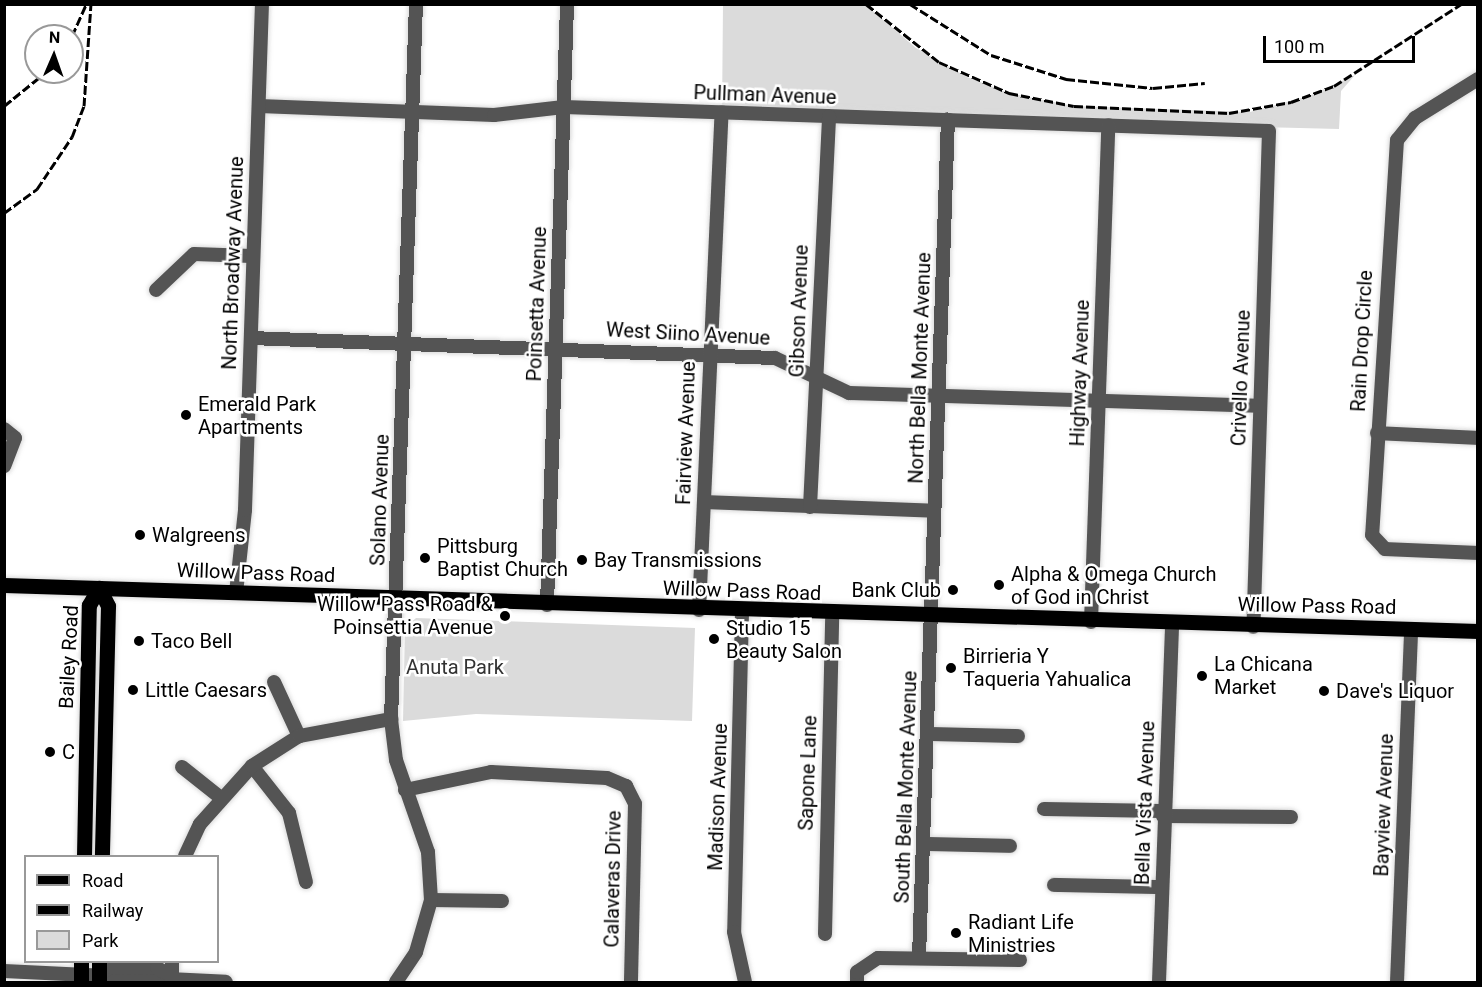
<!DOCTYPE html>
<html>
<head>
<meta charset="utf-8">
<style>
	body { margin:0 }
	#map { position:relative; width:1482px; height:987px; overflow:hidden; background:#fff; font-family:Roboto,sans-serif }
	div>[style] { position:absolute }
	.green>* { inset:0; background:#dbdbdb }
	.roads { filter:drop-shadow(0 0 2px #dbdbdb) drop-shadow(0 0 2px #dbdbdb) }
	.minor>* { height:14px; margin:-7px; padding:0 7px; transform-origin:7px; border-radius:7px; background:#545454 }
	.major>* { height:15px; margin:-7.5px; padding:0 7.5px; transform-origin:7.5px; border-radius:7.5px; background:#000 }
	.rail>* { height:3px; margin-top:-1.5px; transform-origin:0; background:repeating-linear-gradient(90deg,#000 0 9px,transparent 0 12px) }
	.dots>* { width:16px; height:16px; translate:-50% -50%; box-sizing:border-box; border:3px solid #fff; border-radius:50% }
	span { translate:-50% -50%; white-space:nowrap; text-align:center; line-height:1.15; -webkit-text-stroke:5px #fff; paint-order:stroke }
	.street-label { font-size:20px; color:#000 }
	.poi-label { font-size:20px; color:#000 }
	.left { translate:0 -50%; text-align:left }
	.right { translate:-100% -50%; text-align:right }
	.park-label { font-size:20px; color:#323232 }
	.frame { position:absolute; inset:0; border:6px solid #000; pointer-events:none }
	.legend { position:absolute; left:24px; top:855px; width:195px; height:108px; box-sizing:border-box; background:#fff; border:2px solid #999; margin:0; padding:8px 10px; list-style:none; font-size:18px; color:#000 }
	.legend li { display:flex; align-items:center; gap:12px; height:30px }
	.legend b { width:30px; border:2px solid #999 }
	.north { position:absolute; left:24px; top:24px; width:60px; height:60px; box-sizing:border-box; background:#fff; border:2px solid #999; border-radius:50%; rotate:2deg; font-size:16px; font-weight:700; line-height:24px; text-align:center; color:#000 }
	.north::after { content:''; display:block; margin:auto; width:21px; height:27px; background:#000; clip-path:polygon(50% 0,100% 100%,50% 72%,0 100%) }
	.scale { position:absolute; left:1263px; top:36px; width:152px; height:27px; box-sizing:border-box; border:3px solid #000; border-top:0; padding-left:8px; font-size:18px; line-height:21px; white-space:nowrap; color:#000; -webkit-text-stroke:4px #fff; paint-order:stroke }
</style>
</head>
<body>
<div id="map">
	<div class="green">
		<div style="clip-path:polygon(723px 4px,866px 5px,916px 48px,967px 77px,1009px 93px,1074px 106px,1250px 112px,1309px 96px,1355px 75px,1341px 91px,1339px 129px,722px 113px)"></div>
		<div style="clip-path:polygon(416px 618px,695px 628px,692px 721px,476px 714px,403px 721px,405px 628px)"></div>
	</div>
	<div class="roads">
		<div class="minor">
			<div style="left:1478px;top:79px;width:74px;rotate:148.2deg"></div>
			<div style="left:1415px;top:118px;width:28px;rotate:129deg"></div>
			<div style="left:1397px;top:140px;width:396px;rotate:93.6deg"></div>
			<div style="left:1372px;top:535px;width:19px;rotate:47deg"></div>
			<div style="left:1385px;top:549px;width:93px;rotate:2.5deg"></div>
			<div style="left:259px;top:106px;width:235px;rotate:2.2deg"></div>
			<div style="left:494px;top:115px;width:70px;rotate:-6.5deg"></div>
			<div style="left:564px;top:107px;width:705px;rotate:1.95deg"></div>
			<div style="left:1269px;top:131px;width:496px;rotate:91.8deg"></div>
			<div style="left:156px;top:290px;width:52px;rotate:-43.5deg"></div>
			<div style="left:194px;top:254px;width:58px;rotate:2deg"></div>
			<div style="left:251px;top:338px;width:524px;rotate:2.19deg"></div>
			<div style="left:775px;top:358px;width:82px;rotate:25.3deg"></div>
			<div style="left:849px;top:393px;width:410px;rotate:1.8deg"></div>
			<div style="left:4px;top:429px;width:14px;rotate:39deg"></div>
			<div style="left:15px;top:438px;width:30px;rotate:111deg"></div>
			<div style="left:1377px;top:433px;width:101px;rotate:2.8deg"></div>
			<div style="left:704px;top:502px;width:230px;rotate:2.2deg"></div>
			<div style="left:810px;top:507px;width:391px;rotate:-87.2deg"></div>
			<div style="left:236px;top:593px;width:83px;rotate:-83.8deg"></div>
			<div style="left:245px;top:510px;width:506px;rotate:-88.08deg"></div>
			<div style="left:547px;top:605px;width:601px;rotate:-88.09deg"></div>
			<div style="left:699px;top:610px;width:498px;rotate:-87.4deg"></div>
			<div style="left:742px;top:612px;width:320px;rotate:91.4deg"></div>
			<div style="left:734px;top:932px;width:51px;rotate:77.6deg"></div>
			<div style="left:1091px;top:622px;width:497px;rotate:-88deg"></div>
			<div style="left:274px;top:682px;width:60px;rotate:65.2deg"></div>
			<div style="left:927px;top:734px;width:91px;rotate:1.3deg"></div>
			<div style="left:252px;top:766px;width:60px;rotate:51.8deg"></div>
			<div style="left:289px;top:813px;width:71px;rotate:76.2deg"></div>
			<div style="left:182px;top:767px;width:50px;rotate:38.5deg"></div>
			<div style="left:405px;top:790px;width:88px;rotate:-11.8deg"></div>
			<div style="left:491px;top:772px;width:116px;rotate:3deg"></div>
			<div style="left:607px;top:778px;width:21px;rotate:23deg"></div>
			<div style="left:626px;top:786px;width:20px;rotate:63deg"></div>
			<div style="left:635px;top:804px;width:178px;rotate:91.3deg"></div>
			<div style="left:1044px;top:809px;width:118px;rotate:1deg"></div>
			<div style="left:1163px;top:816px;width:128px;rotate:0.4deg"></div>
			<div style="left:924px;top:844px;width:86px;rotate:1.3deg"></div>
			<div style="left:185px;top:856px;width:35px;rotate:-65deg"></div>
			<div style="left:200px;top:824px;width:78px;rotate:-48.1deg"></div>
			<div style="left:252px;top:766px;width:56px;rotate:-32.6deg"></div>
			<div style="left:299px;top:736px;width:94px;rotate:-10.5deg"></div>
			<div style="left:1054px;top:885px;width:107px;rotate:1.1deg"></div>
			<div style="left:431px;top:900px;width:71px;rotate:0.8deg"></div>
			<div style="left:825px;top:934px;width:320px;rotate:-88.7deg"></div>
			<div style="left:919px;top:957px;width:838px;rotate:-88.02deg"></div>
			<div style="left:4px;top:971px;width:222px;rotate:2.8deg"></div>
			<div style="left:99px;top:975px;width:14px;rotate:-34deg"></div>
			<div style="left:111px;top:967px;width:46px;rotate:1.2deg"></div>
			<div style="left:157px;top:968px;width:17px;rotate:28deg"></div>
			<div style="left:172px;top:982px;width:20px;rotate:-90deg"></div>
			<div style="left:396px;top:982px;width:36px;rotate:-56deg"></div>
			<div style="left:416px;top:952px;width:54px;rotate:-73.9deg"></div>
			<div style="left:431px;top:900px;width:48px;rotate:-93.6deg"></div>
			<div style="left:428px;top:852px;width:97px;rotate:-109.2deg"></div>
			<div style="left:396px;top:760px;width:41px;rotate:-97deg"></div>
			<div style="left:391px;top:719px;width:715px;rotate:-88deg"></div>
			<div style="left:857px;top:982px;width:10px;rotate:-90deg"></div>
			<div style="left:857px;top:972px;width:25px;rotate:-34deg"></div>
			<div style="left:878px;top:958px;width:142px;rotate:0.8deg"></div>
			<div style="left:1159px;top:982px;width:358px;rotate:-87.9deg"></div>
			<div style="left:1397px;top:982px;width:353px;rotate:-87.7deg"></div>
		</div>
		<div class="major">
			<div style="left:4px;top:585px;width:1475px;rotate:1.79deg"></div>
			<div style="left:99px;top:588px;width:20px;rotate:63deg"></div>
			<div style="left:108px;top:606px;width:250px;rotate:91.4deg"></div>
			<div style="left:84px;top:856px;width:251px;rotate:-88.9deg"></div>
			<div style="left:89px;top:605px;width:20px;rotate:-60deg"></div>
			<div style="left:81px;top:982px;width:20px;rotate:-90deg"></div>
			<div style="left:99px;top:982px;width:20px;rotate:-90deg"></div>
		</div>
	</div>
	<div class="rail">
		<div style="left:866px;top:4px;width:93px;rotate:38.5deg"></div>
		<div style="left:939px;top:62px;width:77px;rotate:23.9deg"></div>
		<div style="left:1009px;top:93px;width:66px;rotate:11.3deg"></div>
		<div style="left:1074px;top:106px;width:155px;rotate:2.6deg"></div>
		<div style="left:1229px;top:113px;width:63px;rotate:-10.1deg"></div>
		<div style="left:1291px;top:102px;width:46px;rotate:-20.4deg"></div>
		<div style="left:1334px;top:86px;width:151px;rotate:-32.8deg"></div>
		<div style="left:910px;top:4px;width:96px;rotate:32.2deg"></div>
		<div style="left:991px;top:55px;width:79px;rotate:17.7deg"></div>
		<div style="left:1066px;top:79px;width:87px;rotate:5.9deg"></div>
		<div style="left:1153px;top:88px;width:52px;rotate:-5.5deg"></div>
		<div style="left:72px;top:36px;width:35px;rotate:-66deg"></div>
		<div style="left:4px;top:106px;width:54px;rotate:-39deg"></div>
		<div style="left:4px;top:213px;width:41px;rotate:-36deg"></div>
		<div style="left:37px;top:189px;width:63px;rotate:-56.1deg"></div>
		<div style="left:72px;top:137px;width:33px;rotate:-69deg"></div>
		<div style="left:84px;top:106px;width:102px;rotate:-86.1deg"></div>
	</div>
	<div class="dots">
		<div style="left:186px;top:415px;background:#000"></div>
		<div style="left:140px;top:535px;background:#000"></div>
		<div style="left:425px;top:558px;background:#000"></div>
		<div style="left:582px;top:560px;background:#000"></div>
		<div style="left:999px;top:585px;background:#000"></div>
		<div style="left:953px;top:590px;background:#000"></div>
		<div style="left:505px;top:616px;background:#000"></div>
		<div style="left:714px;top:639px;background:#000"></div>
		<div style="left:139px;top:641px;background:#000"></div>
		<div style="left:951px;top:668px;background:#000"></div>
		<div style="left:1202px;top:676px;background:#000"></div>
		<div style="left:133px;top:690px;background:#000"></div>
		<div style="left:1324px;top:691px;background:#000"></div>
		<div style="left:50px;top:752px;background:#000"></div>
		<div style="left:956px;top:933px;background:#000"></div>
	</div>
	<div class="street-label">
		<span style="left:765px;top:95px;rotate:2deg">Pullman Avenue</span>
		<span style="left:233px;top:263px;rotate:-88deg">North Broadway Avenue</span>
		<span style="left:537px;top:304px;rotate:-88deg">Poinsetta Avenue</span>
		<span style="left:799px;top:311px;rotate:-88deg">Gibson Avenue</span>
		<span style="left:688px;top:334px;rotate:3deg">West Siino Avenue</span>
		<span style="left:1362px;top:341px;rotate:-87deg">Rain Drop Circle</span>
		<span style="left:920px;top:368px;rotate:-88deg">North Bella Monte Avenue</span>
		<span style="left:1080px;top:373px;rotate:-88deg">Highway Avenue</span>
		<span style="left:1241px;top:378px;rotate:-88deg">Crivello Avenue</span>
		<span style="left:686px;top:433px;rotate:-88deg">Fairview Avenue</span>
		<span style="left:380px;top:500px;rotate:-88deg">Solano Avenue</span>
		<span style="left:256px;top:573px;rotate:2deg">Willow Pass Road</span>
		<span style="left:742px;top:591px;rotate:2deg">Willow Pass Road</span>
		<span style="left:1317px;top:606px;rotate:1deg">Willow Pass Road</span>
		<span style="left:69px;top:657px;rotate:-87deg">Bailey Road</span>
		<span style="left:808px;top:773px;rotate:-88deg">Sapone Lane</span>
		<span style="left:906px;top:787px;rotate:-88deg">South Bella Monte Avenue</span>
		<span style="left:718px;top:797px;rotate:-88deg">Madison Avenue</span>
		<span style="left:1145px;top:803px;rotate:-88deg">Bella Vista Avenue</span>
		<span style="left:1384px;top:805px;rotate:-88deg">Bayview Avenue</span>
		<span style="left:613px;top:879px;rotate:-89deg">Calaveras Drive</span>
	</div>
	<div class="poi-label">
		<span class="left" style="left:198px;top:416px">Emerald Park<br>Apartments</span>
		<span class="left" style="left:152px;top:535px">Walgreens</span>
		<span class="left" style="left:437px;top:558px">Pittsburg<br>Baptist Church</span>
		<span class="left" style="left:594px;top:560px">Bay Transmissions</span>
		<span class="left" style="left:1011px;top:586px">Alpha &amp; Omega Church<br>of God in Christ</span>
		<span class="right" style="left:941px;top:590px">Bank Club</span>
		<span class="right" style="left:493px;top:616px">Willow Pass Road &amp;<br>Poinsettia Avenue</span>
		<span class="left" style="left:726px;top:640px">Studio 15<br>Beauty Salon</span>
		<span class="left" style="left:151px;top:641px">Taco Bell</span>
		<span class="left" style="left:963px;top:668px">Birrieria Y<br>Taqueria Yahualica</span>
		<span class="left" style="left:1214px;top:676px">La Chicana<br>Market</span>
		<span class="left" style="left:145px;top:690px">Little Caesars</span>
		<span class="left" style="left:1336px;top:691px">Dave's Liquor</span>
		<span class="left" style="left:62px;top:752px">C</span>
		<span class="left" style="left:968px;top:934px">Radiant Life<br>Ministries</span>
	</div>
	<div class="park-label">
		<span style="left:455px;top:667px">Anuta Park</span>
	</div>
	<div class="frame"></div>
	<ul class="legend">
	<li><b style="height:8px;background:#000"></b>Road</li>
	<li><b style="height:8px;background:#000"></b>Railway</li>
	<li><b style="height:16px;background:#dbdbdb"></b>Park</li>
	</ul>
	<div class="north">N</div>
	<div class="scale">100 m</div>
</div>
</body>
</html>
